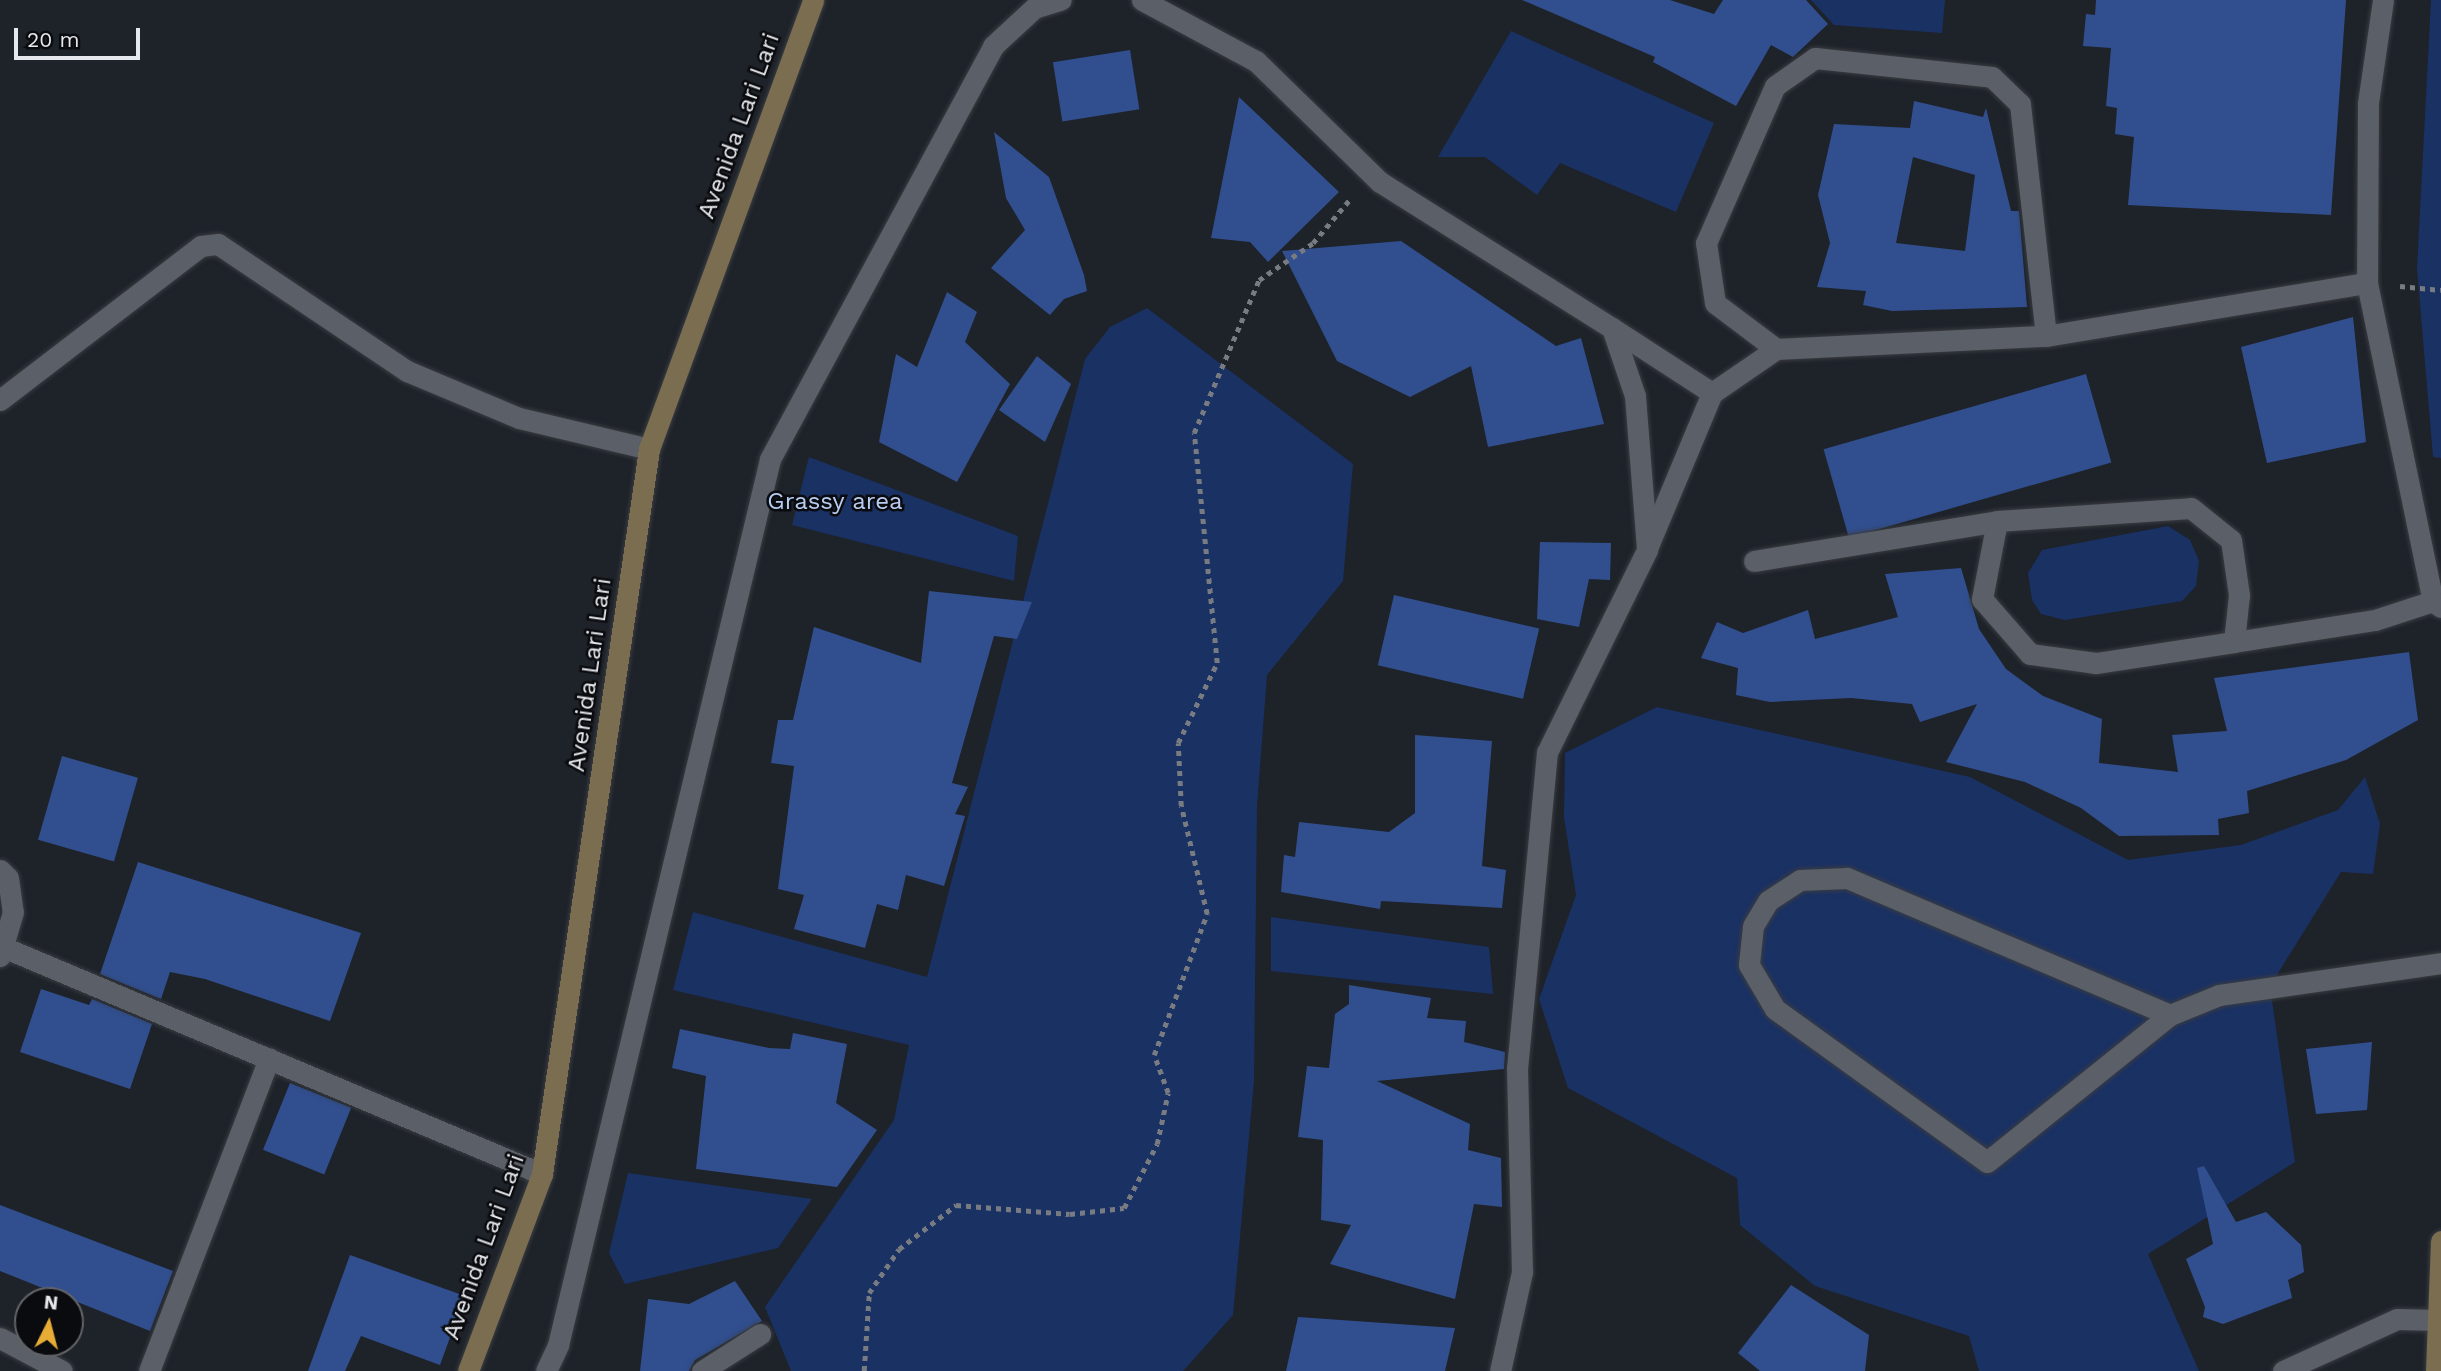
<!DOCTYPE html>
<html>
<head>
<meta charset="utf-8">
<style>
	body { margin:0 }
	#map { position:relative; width:2441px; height:1371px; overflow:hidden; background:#1e2229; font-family:"Work Sans",sans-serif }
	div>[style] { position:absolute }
	.green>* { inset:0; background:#1a3164 }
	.building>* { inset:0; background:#314f8e; transform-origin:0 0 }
	.path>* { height:4.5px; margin-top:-2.25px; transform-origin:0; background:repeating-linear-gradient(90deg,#787b81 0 5px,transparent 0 10px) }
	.roads { filter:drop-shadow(0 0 2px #393c41) drop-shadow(0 0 2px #393c41) }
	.street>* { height:21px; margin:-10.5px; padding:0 10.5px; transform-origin:10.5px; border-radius:10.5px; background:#5b5f67 }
	.secondary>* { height:21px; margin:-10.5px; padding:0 10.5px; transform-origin:10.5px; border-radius:10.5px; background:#7b6e50 }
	span { translate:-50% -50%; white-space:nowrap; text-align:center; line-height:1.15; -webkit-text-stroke:5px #0a0b0e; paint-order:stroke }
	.street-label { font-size:24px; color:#e5e8ed }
	.park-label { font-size:24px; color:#b8cbf0 }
	.north { position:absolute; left:14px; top:1287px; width:70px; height:70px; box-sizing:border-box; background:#0a0b0e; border:2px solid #626367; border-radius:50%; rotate:6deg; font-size:19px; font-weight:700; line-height:28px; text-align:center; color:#e5e8ed }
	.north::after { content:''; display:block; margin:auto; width:24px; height:32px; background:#e6ac36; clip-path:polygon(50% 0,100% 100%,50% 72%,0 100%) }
	.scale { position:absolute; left:14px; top:28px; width:126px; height:32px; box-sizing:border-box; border:4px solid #e5e8ed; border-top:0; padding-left:9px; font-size:21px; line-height:24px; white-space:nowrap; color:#e5e8ed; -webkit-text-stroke:5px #0a0b0e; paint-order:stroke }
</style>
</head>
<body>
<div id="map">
	<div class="green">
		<div style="clip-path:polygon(1811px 0,1945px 0,1942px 33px,1834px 25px)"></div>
		<div style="clip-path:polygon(2431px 0,2441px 0,2441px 458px,2433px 457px,2417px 269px)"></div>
		<div style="clip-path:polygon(1511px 31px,1714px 123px,1676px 212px,1560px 163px,1537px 195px,1485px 157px,1438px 157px)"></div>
		<div style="clip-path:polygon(1147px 308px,1353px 464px,1343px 581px,1267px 675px,1257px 806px,1254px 1081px,1233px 1315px,1183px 1371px,791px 1371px,765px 1307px,894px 1120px,909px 1045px,673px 990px,693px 912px,927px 977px,1085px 359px,1110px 327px)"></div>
		<div style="clip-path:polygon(809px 457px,1018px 536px,1014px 581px,792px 525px)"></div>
		<div style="clip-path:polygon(2168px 526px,2190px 540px,2199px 561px,2196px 586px,2182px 601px,2065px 620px,2041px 614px,2032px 600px,2028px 573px,2042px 550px)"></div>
		<div style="clip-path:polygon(1657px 707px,1970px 777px,2128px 860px,2241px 845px,2338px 810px,2365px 777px,2380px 824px,2373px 874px,2341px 872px,2270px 986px,2295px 1162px,2148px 1254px,2199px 1371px,1979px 1371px,1969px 1336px,1815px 1286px,1740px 1225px,1737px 1178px,1568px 1088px,1539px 999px,1576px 895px,1564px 817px,1565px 753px)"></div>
		<div style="clip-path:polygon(1271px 917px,1489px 947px,1493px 994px,1271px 971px)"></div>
		<div style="clip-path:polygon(628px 1173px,812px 1199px,778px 1248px,625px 1284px,609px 1253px)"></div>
	</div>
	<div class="building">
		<div style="clip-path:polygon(1522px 0,1670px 0,1714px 14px,1723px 0,1806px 0,1828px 24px,1793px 57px,1771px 45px,1736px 106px,1653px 62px,1655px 57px)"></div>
		<div style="clip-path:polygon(2096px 0,2346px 0,2331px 215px,2128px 205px,2134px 137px,2115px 134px,2117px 108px,2106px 106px,2111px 48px,2083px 46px,2086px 14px,2095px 15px)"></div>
		<div style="left:1130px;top:50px;width:60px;height:78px;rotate:81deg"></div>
		<div style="clip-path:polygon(1239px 97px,1339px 192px,1268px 262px,1250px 242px,1211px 238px)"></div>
		<div style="clip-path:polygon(evenodd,1914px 101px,1983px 117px,1986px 108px,2011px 211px,2019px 211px,2027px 307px,1892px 311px,1863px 305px,1866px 291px,1817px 287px,1830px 243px,1818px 195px,1834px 124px,1910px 128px,1914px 101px,1913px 157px,1975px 175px,1965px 251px,1896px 243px,1913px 157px)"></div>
		<div style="clip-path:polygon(994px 132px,1049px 177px,1084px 275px,1087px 291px,1064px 299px,1050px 315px,991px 268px,1025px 230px,1006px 198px)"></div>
		<div style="clip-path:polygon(1401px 241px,1556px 346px,1581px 338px,1604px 424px,1488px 447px,1471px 366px,1410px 397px,1337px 361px,1282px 251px)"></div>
		<div style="clip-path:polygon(947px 292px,977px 312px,965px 342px,1010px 384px,957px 482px,879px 442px,896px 354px,917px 367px)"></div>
		<div style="clip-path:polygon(2353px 317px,2366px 442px,2267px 463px,2241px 347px)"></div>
		<div style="clip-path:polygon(1037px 356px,1071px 384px,1045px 442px,999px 410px)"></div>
		<div style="left:2086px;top:374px;width:92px;height:273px;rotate:74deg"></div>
		<div style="clip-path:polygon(1540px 542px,1611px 543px,1610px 580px,1589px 579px,1579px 627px,1537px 619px)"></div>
		<div style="clip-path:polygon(1961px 568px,1979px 629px,2006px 669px,2043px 696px,2102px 719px,2099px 763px,2178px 772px,2172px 735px,2227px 731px,2214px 678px,2409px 652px,2418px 720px,2346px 760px,2247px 791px,2249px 813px,2218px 819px,2219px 835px,2119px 836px,2081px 808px,2025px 782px,1946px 762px,1977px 704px,1920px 722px,1912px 704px,1851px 698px,1770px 702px,1736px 695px,1738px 668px,1701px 658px,1717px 622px,1743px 633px,1808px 610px,1815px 639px,1898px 617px,1885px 574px)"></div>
		<div style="clip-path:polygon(929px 591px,1032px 602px,1017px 639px,994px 636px,952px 783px,968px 787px,955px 814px,965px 816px,944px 886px,906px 875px,898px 910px,877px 904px,865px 948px,794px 929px,804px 895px,778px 889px,794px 766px,771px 763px,778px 720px,793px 720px,814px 627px,921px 663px)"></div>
		<div style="left:1394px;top:595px;width:149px;height:72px;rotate:13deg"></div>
		<div style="clip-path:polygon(1415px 735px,1492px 741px,1482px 866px,1506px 870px,1502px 908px,1381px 901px,1380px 909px,1281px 892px,1284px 855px,1295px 857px,1299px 822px,1389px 832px,1415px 813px)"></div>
		<div style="left:62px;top:756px;width:79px;height:87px;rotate:16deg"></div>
		<div style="clip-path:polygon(138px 862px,361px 933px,330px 1021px,205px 979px,170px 972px,161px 999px,100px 974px)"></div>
		<div style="clip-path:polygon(1349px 985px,1431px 998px,1427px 1018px,1466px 1021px,1464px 1042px,1505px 1052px,1504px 1069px,1377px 1081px,1470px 1124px,1468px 1150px,1501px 1158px,1502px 1207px,1474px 1204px,1455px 1299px,1330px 1264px,1351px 1225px,1321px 1220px,1323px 1140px,1298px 1137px,1307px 1066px,1329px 1068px,1335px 1014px,1349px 1004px)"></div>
		<div style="clip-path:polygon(41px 989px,89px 1005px,92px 999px,152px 1024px,130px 1089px,20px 1052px)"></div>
		<div style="clip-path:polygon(680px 1029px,769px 1048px,790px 1049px,793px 1033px,847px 1044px,836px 1103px,877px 1130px,837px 1187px,696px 1169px,706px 1076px,672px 1068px)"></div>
		<div style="clip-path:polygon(2372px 1042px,2367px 1110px,2316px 1114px,2306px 1049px)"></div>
		<div style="left:290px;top:1083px;width:66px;height:72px;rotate:22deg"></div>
		<div style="clip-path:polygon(2204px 1166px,2236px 1222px,2266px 1212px,2301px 1245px,2304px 1272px,2288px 1280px,2292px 1298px,2223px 1324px,2203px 1317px,2205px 1307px,2186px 1259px,2213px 1244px,2197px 1168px)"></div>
		<div style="clip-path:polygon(0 1205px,173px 1271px,150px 1331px,0 1271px)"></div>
		<div style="clip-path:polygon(350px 1255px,465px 1296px,440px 1365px,361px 1336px,345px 1371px,308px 1371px)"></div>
		<div style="clip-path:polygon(735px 1281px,762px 1321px,695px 1360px,689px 1371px,640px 1371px,648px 1299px,689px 1304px)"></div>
		<div style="clip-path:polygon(1791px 1285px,1869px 1335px,1865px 1371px,1760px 1371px,1738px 1353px)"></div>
		<div style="clip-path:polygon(1298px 1317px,1455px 1328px,1445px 1371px,1286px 1371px)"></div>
	</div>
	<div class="path">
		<div style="left:2400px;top:286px;width:41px;rotate:5.6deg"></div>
		<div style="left:864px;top:1371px;width:78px;rotate:-86.3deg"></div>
		<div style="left:869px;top:1293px;width:53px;rotate:-55.7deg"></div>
		<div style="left:899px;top:1249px;width:72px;rotate:-37.7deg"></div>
		<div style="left:956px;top:1205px;width:114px;rotate:4.5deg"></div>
		<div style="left:1070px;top:1214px;width:54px;rotate:-6.3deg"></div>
		<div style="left:1124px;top:1208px;width:72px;rotate:-62.7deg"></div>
		<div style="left:1157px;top:1144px;width:52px;rotate:-77.8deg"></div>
		<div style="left:1168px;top:1093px;width:40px;rotate:-110.2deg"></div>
		<div style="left:1154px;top:1055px;width:151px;rotate:-69.4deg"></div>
		<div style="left:1207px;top:914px;width:111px;rotate:-103.5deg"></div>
		<div style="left:1181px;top:806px;width:63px;rotate:-92.7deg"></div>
		<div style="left:1178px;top:743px;width:89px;rotate:-64deg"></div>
		<div style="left:1217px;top:663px;width:231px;rotate:-95.7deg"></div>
		<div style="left:1194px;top:433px;width:166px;rotate:-67deg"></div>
		<div style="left:1259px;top:280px;width:65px;rotate:-34.4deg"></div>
		<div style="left:1313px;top:243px;width:59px;rotate:-49.8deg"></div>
	</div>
	<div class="roads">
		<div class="street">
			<div style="left:1142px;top:0;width:129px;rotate:28.2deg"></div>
			<div style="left:1256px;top:61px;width:173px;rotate:44.3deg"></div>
			<div style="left:1380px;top:182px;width:274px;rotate:32.2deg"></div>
			<div style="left:1612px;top:328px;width:72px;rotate:71.3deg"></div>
			<div style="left:1635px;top:396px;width:154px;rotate:85.5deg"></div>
			<div style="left:1647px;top:550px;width:225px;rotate:116.3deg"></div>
			<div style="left:1547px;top:752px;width:317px;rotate:95.4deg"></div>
			<div style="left:1517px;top:1068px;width:204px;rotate:88.6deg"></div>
			<div style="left:1522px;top:1272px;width:101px;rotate:102.5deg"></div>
			<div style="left:2383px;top:0;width:104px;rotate:98.3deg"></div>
			<div style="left:2368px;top:103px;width:180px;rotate:90.3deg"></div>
			<div style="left:2367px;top:283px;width:325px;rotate:78.3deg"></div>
			<div style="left:2433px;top:601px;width:10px;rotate:37deg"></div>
			<div style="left:1612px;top:328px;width:119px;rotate:33deg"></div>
			<div style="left:1712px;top:393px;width:166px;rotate:112.7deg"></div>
			<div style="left:1776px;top:349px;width:76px;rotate:-143deg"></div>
			<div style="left:1715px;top:303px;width:61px;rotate:-98.5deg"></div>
			<div style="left:1706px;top:243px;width:171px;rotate:-66.3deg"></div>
			<div style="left:1775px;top:86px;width:49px;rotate:-35deg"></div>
			<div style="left:1815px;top:58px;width:178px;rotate:6.1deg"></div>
			<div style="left:1992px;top:77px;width:39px;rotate:44deg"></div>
			<div style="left:2020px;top:104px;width:233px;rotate:83.6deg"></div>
			<div style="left:1712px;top:393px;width:78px;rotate:-34.5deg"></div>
			<div style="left:1776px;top:349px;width:270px;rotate:-2.8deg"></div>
			<div style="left:2046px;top:336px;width:325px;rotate:-9.4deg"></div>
			<div style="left:0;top:400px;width:253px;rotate:-37.5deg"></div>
			<div style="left:201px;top:246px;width:17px;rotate:-7deg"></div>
			<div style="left:218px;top:244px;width:228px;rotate:33.9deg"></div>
			<div style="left:407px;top:371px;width:121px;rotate:22.8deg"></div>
			<div style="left:519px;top:418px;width:134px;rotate:13.4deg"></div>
			<div style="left:1754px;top:561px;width:246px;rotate:-9.3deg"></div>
			<div style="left:1997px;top:521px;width:194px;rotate:-3.8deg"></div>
			<div style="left:2191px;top:508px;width:51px;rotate:38.7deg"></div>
			<div style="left:2231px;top:540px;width:56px;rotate:81.7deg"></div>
			<div style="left:2239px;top:595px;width:47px;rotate:96.1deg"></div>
			<div style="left:2234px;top:642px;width:140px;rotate:171.3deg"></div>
			<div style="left:2096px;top:663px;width:67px;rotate:-172.2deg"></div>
			<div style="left:2030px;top:654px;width:73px;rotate:-131.1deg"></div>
			<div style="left:1982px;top:599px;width:79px;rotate:-79.1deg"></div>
			<div style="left:2234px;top:642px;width:143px;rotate:-8.9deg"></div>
			<div style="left:2375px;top:620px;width:61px;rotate:-18.1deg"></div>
			<div style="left:0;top:870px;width:11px;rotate:45deg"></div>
			<div style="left:8px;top:878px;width:34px;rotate:82deg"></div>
			<div style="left:13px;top:912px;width:46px;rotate:106.5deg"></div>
			<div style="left:3px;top:947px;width:585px;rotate:22.84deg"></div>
			<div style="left:2170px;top:1015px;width:351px;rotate:-157deg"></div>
			<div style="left:1847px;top:878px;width:47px;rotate:177.6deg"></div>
			<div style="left:1800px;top:880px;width:38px;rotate:147deg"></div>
			<div style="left:1768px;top:901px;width:29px;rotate:121deg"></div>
			<div style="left:1753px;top:926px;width:39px;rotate:96deg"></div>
			<div style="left:1749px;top:965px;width:51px;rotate:59.4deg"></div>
			<div style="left:1775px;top:1009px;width:261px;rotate:35.8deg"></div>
			<div style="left:1987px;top:1162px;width:235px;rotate:-38.8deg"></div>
			<div style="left:2170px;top:1015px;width:53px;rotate:-22.2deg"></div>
			<div style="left:2219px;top:995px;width:224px;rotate:-8.2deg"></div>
			<div style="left:0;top:1338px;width:70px;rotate:28deg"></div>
			<div style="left:149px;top:1371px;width:335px;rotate:-69deg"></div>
			<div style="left:546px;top:1371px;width:29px;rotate:-65deg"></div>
			<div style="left:558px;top:1345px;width:911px;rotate:-76.54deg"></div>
			<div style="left:770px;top:459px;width:469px;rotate:-61.6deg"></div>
			<div style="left:993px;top:46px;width:56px;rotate:-42.8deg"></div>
			<div style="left:1034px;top:8px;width:28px;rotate:-17deg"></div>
			<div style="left:702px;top:1371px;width:69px;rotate:-32.5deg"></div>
			<div style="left:2283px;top:1371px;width:125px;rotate:-24.5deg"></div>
			<div style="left:2397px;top:1319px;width:41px;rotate:1.4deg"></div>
		</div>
		<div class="secondary">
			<div style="left:468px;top:1371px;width:210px;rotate:-69.4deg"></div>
			<div style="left:542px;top:1174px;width:733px;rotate:-81.6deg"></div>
			<div style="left:649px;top:449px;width:478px;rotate:-69.9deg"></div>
			<div style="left:2436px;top:1371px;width:130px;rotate:-87.8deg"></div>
		</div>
	</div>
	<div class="street-label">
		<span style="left:739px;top:126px;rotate:-70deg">Avenida Lari Lari</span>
		<span style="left:590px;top:675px;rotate:-82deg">Avenida Lari Lari</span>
		<span style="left:484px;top:1247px;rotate:-70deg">Avenida Lari Lari</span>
	</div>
	<div class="park-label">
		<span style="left:835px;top:502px">Grassy area</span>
	</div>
	<div class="north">N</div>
	<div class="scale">20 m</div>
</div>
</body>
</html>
